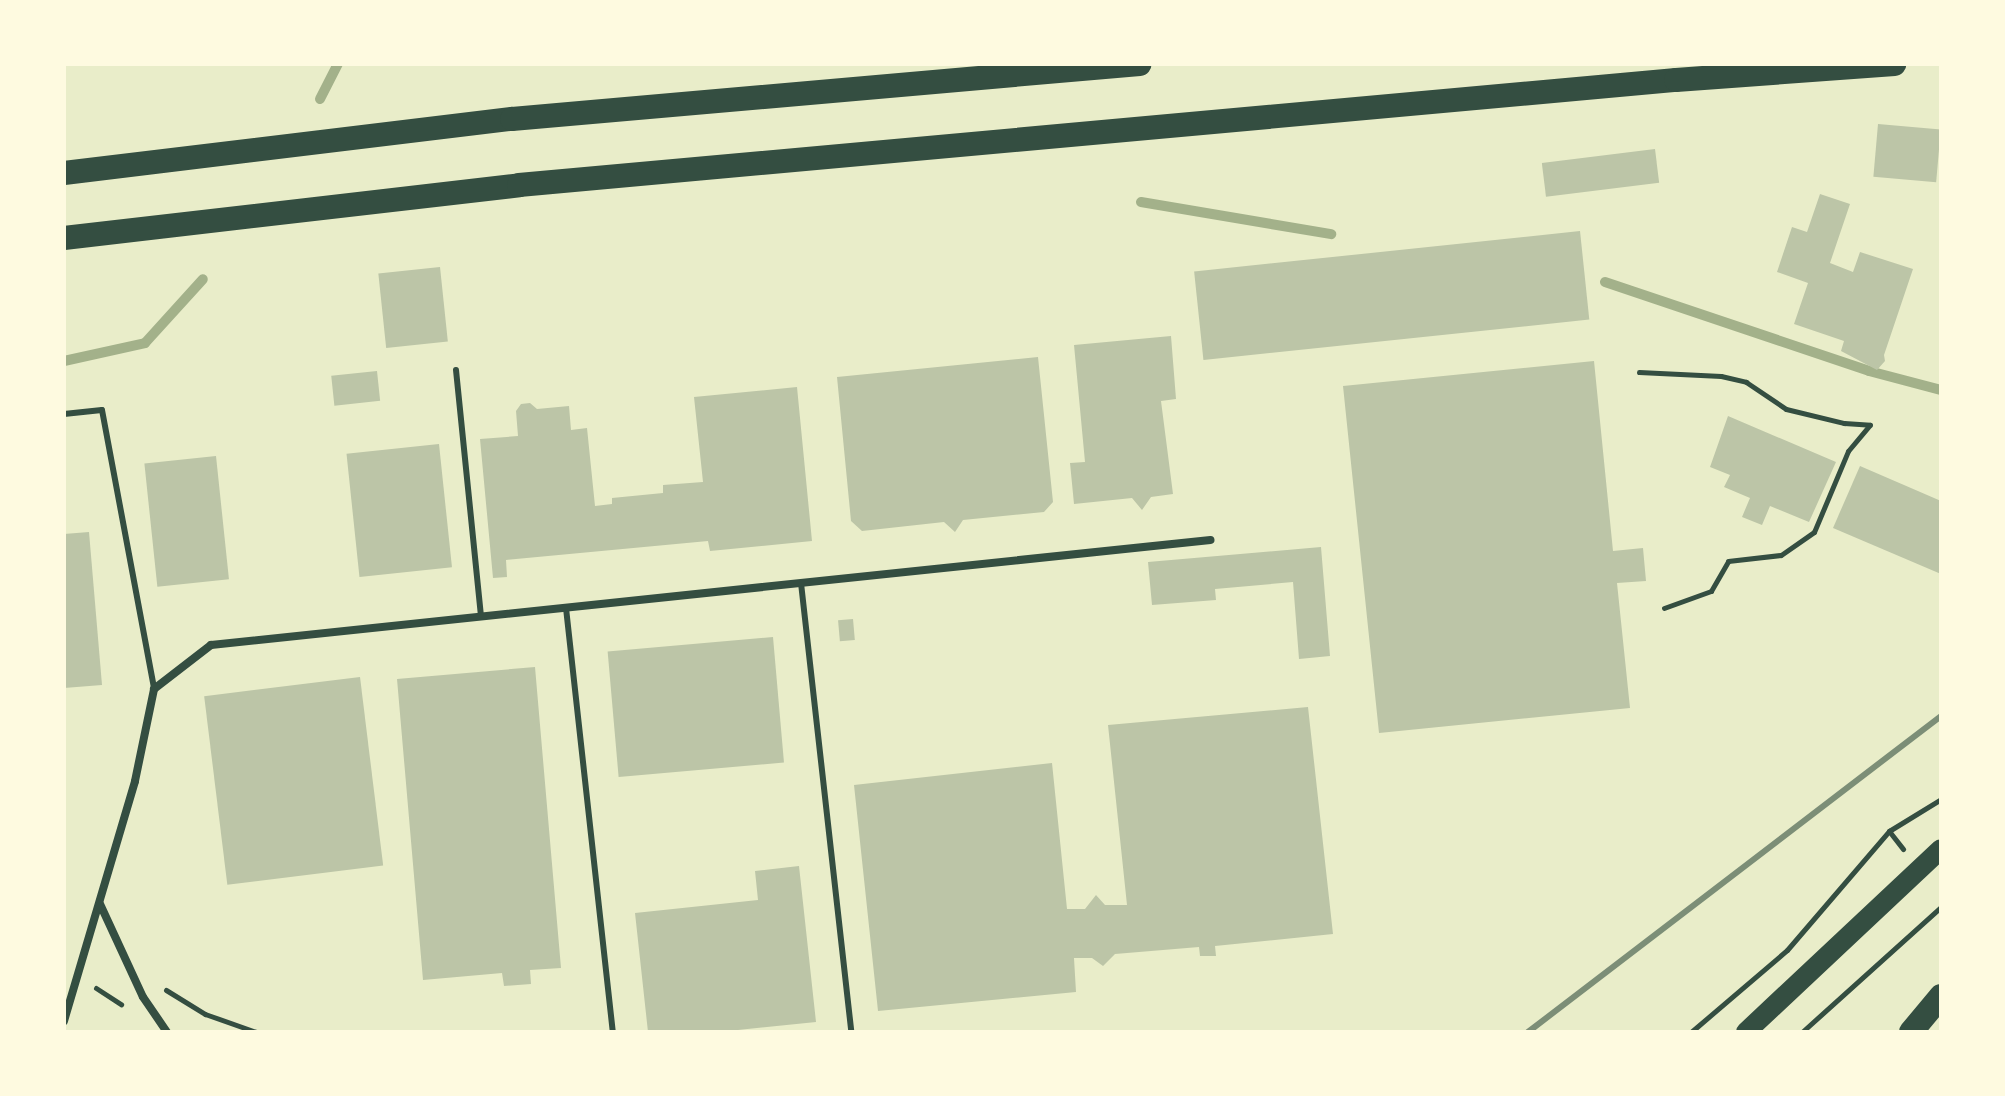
<!DOCTYPE html>
<html>
<head>
<meta charset="utf-8">
<style>
	body { margin:0 }
	#map { position:relative; width:2005px; height:1096px; overflow:hidden; background:#e9edc9; font-family:"Varela Round",sans-serif }
	div>[style] { position:absolute }
	.stream>* { height:10px; margin:-5px; padding:0 5px; transform-origin:5px; border-radius:5px; background:#a3b18a }
	.building>* { inset:0; background:#bcc5a7; transform-origin:0 0 }
	.path>* { height:5px; margin:-2.5px; padding:0 2.5px; transform-origin:2.5px; border-radius:2.5px; background:#344e41 }
	.service>* { height:6px; margin:-3px; padding:0 3px; transform-origin:3px; border-radius:3px; background:#344e41 }
	.minor>* { height:8px; margin:-4px; padding:0 4px; transform-origin:4px; border-radius:4px; background:#344e41 }
	.primary>* { height:20px; margin:-10px; padding:0 10px; transform-origin:10px; border-radius:10px; background:#344e41 }
	.motorway>* { height:24px; margin:-12px; padding:0 12px; transform-origin:12px; border-radius:12px; background:#344e41 }
	.rail>* { height:6px; margin:-3px; padding:0 3px; transform-origin:3px; border-radius:3px; background:#7c8e77 }
	span { translate:-50% -50%; white-space:nowrap; text-align:center; line-height:1.15; -webkit-text-stroke:6px #fefae0; paint-order:stroke }
	.frame { position:absolute; inset:0; border:66px solid #fefae0; pointer-events:none }
</style>
</head>
<body>
<div id="map">
	<div class="stream">
		<div style="left:320px;top:99px;width:39px;rotate:-63deg"></div>
		<div style="left:1141px;top:202px;width:193px;rotate:9.6deg"></div>
		<div style="left:1605px;top:282px;width:279px;rotate:18.6deg"></div>
		<div style="left:1869px;top:371px;width:74px;rotate:14.8deg"></div>
		<div style="left:64px;top:361px;width:83px;rotate:-12.5deg"></div>
		<div style="left:145px;top:343px;width:86px;rotate:-47.8deg"></div>
	</div>
	<div class="building">
		<div style="left:1878px;top:124px;width:63px;height:53px;rotate:5deg"></div>
		<div style="left:1655px;top:149px;width:34px;height:114px;rotate:83deg"></div>
		<div style="clip-path:polygon(1820px 194px,1850px 204px,1830px 263px,1853px 272px,1860px 252px,1913px 269px,1884px 355px,1885px 361px,1877px 370px,1841px 351px,1844px 341px,1794px 324px,1808px 283px,1777px 272px,1792px 227px,1807px 232px)"></div>
		<div style="left:1580px;top:231px;width:89px;height:388px;rotate:84deg"></div>
		<div style="left:440px;top:267px;width:75px;height:62px;rotate:84deg"></div>
		<div style="clip-path:polygon(1171px 336px,1176px 399px,1161px 401px,1173px 494px,1151px 497px,1142px 510px,1132px 498px,1074px 504px,1070px 463px,1085px 462px,1074px 345px)"></div>
		<div style="clip-path:polygon(1038px 357px,1053px 502px,1044px 512px,963px 520px,955px 532px,944px 522px,862px 531px,851px 521px,837px 377px)"></div>
		<div style="clip-path:polygon(1594px 361px,1613px 551px,1643px 548px,1646px 581px,1617px 583px,1630px 708px,1379px 733px,1343px 386px)"></div>
		<div style="left:377px;top:371px;width:30px;height:46px;rotate:84deg"></div>
		<div style="clip-path:polygon(797px 387px,812px 541px,710px 551px,708px 541px,506px 560px,507px 577px,493px 578px,480px 439px,518px 436px,516px 411px,521px 404px,530px 403px,537px 409px,569px 406px,571px 430px,587px 428px,595px 506px,612px 504px,612px 498px,663px 493px,663px 485px,703px 482px,694px 397px)"></div>
		<div style="clip-path:polygon(1728px 416px,1836px 462px,1809px 522px,1770px 506px,1762px 525px,1742px 517px,1750px 498px,1724px 487px,1730px 475px,1710px 467px)"></div>
		<div style="left:439px;top:444px;width:124px;height:93px;rotate:84deg"></div>
		<div style="left:216px;top:456px;width:124px;height:72px;rotate:84deg"></div>
		<div style="clip-path:polygon(1860px 466px,1941px 501px,1941px 574px,1833px 528px)"></div>
		<div style="clip-path:polygon(89px 532px,102px 685px,64px 688px,64px 534px)"></div>
		<div style="clip-path:polygon(1321px 547px,1330px 656px,1299px 659px,1293px 582px,1215px 589px,1216px 600px,1152px 605px,1148px 562px)"></div>
		<div style="left:853px;top:619px;width:21px;height:15px;rotate:85deg"></div>
		<div style="left:773px;top:637px;width:126px;height:166px;rotate:85deg"></div>
		<div style="clip-path:polygon(535px 667px,561px 968px,530px 970px,531px 984px,504px 986px,502px 973px,423px 980px,397px 679px)"></div>
		<div style="left:360px;top:677px;width:190px;height:157px;rotate:83deg"></div>
		<div style="clip-path:polygon(1308px 707px,1333px 934px,1215px 946px,1216px 956px,1200px 956px,1199px 947px,1115px 954px,1103px 966px,1092px 958px,1074px 958px,1076px 992px,878px 1011px,854px 785px,1052px 763px,1067px 909px,1085px 909px,1096px 895px,1105px 905px,1127px 905px,1108px 725px)"></div>
		<div style="clip-path:polygon(799px 866px,816px 1022px,719px 1032px,648px 1032px,635px 913px,758px 900px,755px 871px)"></div>
	</div>
	<div class="path">
		<div style="left:1639px;top:372px;width:82px;rotate:2.8deg"></div>
		<div style="left:1721px;top:376px;width:26px;rotate:13deg"></div>
		<div style="left:1746px;top:382px;width:48px;rotate:34deg"></div>
		<div style="left:1786px;top:409px;width:60px;rotate:13.6deg"></div>
		<div style="left:1844px;top:423px;width:26px;rotate:4deg"></div>
		<div style="left:1664px;top:608px;width:50px;rotate:-19.9deg"></div>
		<div style="left:1711px;top:591px;width:34px;rotate:-60deg"></div>
		<div style="left:1728px;top:561px;width:53px;rotate:-6.5deg"></div>
		<div style="left:1781px;top:555px;width:40px;rotate:-34.9deg"></div>
		<div style="left:1814px;top:532px;width:88px;rotate:-67.2deg"></div>
		<div style="left:1848px;top:451px;width:34px;rotate:-50deg"></div>
		<div style="left:1889px;top:831px;width:23px;rotate:52deg"></div>
		<div style="left:96px;top:988px;width:30px;rotate:33deg"></div>
		<div style="left:166px;top:990px;width:46px;rotate:31.6deg"></div>
		<div style="left:205px;top:1014px;width:54px;rotate:19.4deg"></div>
		<div style="left:1691px;top:1032px;width:126px;rotate:-40.5deg"></div>
		<div style="left:1787px;top:950px;width:157px;rotate:-49.4deg"></div>
		<div style="left:1889px;top:831px;width:61px;rotate:-31.6deg"></div>
		<div style="left:1802px;top:1032px;width:187px;rotate:-42deg"></div>
	</div>
	<div class="service">
		<div style="left:456px;top:370px;width:248px;rotate:84.2deg"></div>
		<div style="left:64px;top:414px;width:38px;rotate:-6deg"></div>
		<div style="left:102px;top:410px;width:284px;rotate:79.4deg"></div>
		<div style="left:801px;top:583px;width:452px;rotate:83.6deg"></div>
		<div style="left:566px;top:608px;width:427px;rotate:83.7deg"></div>
	</div>
	<div class="minor">
		<div style="left:100px;top:904px;width:102px;rotate:65.2deg"></div>
		<div style="left:143px;top:997px;width:42px;rotate:55.6deg"></div>
		<div style="left:64px;top:1021px;width:250px;rotate:-73.5deg"></div>
		<div style="left:135px;top:781px;width:94px;rotate:-78.3deg"></div>
		<div style="left:154px;top:689px;width:72px;rotate:-37.7deg"></div>
		<div style="left:211px;top:645px;width:1005px;rotate:-6deg"></div>
	</div>
	<div class="primary">
		<div style="left:1746px;top:1032px;width:267px;rotate:-43.2deg"></div>
	</div>
	<div class="motorway">
		<div style="left:64px;top:173px;width:451px;rotate:-6.9deg"></div>
		<div style="left:512px;top:119px;width:630px;rotate:-5.01deg"></div>
		<div style="left:64px;top:238px;width:458px;rotate:-6.6deg"></div>
		<div style="left:519px;top:185px;width:1162px;rotate:-5.19deg"></div>
		<div style="left:1676px;top:80px;width:219px;rotate:-4.2deg"></div>
		<div style="left:1911px;top:1032px;width:47px;rotate:-50.2deg"></div>
	</div>
	<div class="rail">
		<div style="left:1528px;top:1032px;width:520px;rotate:-37.42deg"></div>
	</div>
	<div class="frame"></div>
</div>
</body>
</html>
